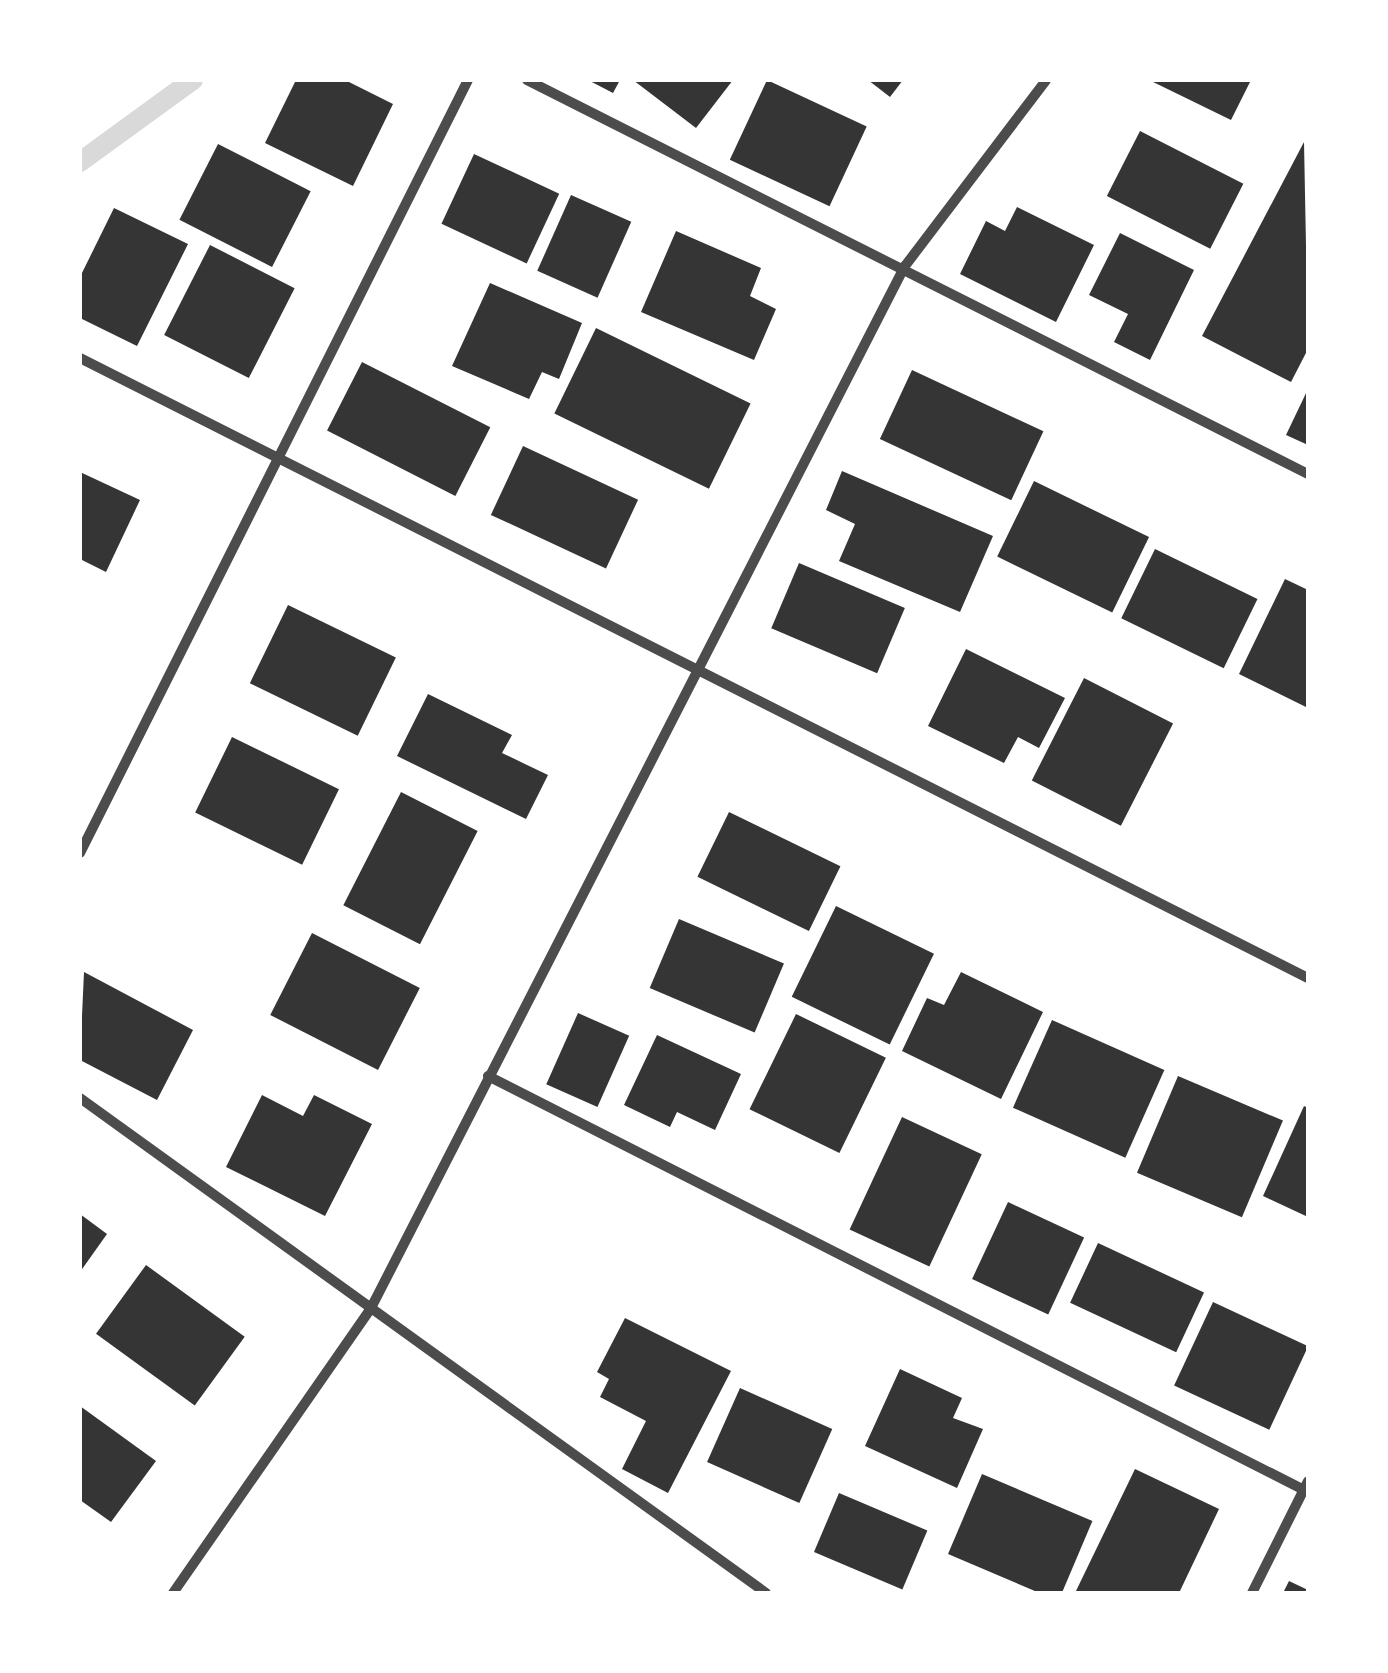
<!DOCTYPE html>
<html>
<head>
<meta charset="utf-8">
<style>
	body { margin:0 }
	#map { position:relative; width:1388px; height:1673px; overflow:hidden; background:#fff; font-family:Manrope,sans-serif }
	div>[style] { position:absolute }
	.stream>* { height:20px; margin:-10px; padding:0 10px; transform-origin:10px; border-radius:10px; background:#d9d9d9 }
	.building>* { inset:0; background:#353535; transform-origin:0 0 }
	.minor>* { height:10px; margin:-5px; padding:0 5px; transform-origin:5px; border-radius:5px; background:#4c4c4c }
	span { translate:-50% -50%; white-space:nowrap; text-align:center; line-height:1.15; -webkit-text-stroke:8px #fff; paint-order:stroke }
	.frame { position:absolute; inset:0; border:82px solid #fff; pointer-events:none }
</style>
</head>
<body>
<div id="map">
	<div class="stream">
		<div style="left:80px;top:162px;width:140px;rotate:-36deg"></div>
	</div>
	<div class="building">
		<div style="clip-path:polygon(296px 80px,345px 80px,393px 104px,353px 186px,265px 143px)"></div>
		<div style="clip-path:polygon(588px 80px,620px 80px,613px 93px)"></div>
		<div style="clip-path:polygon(633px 80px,733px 80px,696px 128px)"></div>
		<div style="left:767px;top:80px;width:110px;height:88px;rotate:25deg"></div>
		<div style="clip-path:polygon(868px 80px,903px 80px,890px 97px)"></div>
		<div style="clip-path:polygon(1149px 80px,1251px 80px,1231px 120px)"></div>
		<div style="left:1140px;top:131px;width:116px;height:73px;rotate:27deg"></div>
		<div style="clip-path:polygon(1304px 142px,1308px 349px,1291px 382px,1202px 336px)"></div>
		<div style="left:218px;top:144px;width:104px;height:85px;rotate:27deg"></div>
		<div style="left:474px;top:154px;width:94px;height:77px;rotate:25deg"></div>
		<div style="left:571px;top:195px;width:66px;height:83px;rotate:24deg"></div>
		<div style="clip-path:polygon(1017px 207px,1094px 245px,1056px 322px,960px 274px,986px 221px,1005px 231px)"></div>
		<div style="clip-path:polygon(114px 208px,188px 244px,137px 346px,80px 318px,80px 277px)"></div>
		<div style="clip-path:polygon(676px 231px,761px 268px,750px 296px,776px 309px,754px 360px,641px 312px)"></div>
		<div style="clip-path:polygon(1120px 233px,1194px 270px,1150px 360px,1114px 342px,1128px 314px,1089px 295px)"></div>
		<div style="left:210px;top:245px;width:95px;height:101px;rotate:27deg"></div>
		<div style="clip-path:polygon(490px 283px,582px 323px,559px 379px,542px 372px,529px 399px,452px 366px)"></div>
		<div style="left:596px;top:328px;width:172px;height:95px;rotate:26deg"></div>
		<div style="left:362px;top:362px;width:144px;height:77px;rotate:27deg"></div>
		<div style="left:912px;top:370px;width:145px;height:76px;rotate:25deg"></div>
		<div style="clip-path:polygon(1308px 389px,1308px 445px,1286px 435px)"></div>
		<div style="left:523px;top:446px;width:127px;height:76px;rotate:25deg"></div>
		<div style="clip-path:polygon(842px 471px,993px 536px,960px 612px,839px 561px,855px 524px,826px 510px)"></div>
		<div style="clip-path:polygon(80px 472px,140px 500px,106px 572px,80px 559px)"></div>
		<div style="left:1034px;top:481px;width:128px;height:84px;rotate:26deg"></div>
		<div style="left:1155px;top:549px;width:114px;height:77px;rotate:26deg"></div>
		<div style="left:799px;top:563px;width:115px;height:71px;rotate:23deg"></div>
		<div style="clip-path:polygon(1285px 579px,1308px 590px,1308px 708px,1239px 674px)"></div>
		<div style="left:288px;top:605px;width:120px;height:87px;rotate:26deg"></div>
		<div style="clip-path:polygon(966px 649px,1065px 698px,1039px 748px,1018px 737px,1004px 763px,928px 726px)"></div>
		<div style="left:1084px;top:678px;width:100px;height:115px;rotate:27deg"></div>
		<div style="clip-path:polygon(428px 694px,512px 735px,502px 753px,548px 775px,526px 819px,397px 756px)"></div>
		<div style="left:232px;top:737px;width:119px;height:84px;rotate:26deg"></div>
		<div style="left:401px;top:792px;width:86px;height:127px;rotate:27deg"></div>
		<div style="left:729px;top:812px;width:124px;height:72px;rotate:26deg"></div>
		<div style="left:836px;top:906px;width:109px;height:101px;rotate:26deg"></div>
		<div style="left:679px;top:919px;width:114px;height:75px;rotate:23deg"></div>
		<div style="left:312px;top:933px;width:121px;height:92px;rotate:27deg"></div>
		<div style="clip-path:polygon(84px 972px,193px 1030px,157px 1100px,80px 1060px)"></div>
		<div style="clip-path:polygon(961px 972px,1043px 1012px,1001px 1099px,902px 1051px,927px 998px,944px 1005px)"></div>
		<div style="left:578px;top:1013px;width:56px;height:78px;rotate:24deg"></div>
		<div style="left:796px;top:1014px;width:100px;height:106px;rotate:26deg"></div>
		<div style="left:1052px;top:1020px;width:123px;height:96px;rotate:24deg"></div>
		<div style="clip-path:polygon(657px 1035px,741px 1074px,715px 1130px,677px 1112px,670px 1127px,624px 1105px)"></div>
		<div style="left:1178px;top:1076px;width:114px;height:105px;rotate:23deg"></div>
		<div style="clip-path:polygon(262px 1095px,303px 1116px,314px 1095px,372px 1124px,325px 1216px,226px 1167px)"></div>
		<div style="clip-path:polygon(1304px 1106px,1308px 1108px,1308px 1217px,1263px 1196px)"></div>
		<div style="left:902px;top:1117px;width:88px;height:124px;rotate:25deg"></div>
		<div style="left:1008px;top:1202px;width:84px;height:85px;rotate:25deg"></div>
		<div style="clip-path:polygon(80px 1214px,107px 1234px,80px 1272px)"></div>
		<div style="left:1098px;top:1243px;width:117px;height:66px;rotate:25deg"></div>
		<div style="left:146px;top:1265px;width:122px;height:85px;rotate:36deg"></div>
		<div style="left:1213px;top:1302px;width:105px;height:92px;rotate:25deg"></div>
		<div style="clip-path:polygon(625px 1318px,731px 1371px,668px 1493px,622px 1469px,646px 1421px,600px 1397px,609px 1379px,597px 1372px)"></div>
		<div style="clip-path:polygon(900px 1369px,962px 1398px,953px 1418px,983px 1429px,957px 1488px,865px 1446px)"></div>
		<div style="left:740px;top:1388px;width:101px;height:81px;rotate:24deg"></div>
		<div style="clip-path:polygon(80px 1406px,156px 1461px,111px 1522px,80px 1500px)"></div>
		<div style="clip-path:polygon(1135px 1469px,1219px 1509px,1179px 1593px,1075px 1593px)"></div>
		<div style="left:982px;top:1474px;width:120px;height:87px;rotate:23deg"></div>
		<div style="left:839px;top:1493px;width:96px;height:64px;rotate:23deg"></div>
		<div style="clip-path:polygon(1289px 1581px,1308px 1590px,1308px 1593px,1283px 1593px)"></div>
	</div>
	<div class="minor">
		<div style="left:527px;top:80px;width:875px;rotate:26.77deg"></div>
		<div style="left:80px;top:358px;width:1376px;rotate:26.79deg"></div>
		<div style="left:80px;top:853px;width:865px;rotate:-63.35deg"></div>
		<div style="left:488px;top:1076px;width:919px;rotate:26.9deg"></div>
		<div style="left:80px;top:1098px;width:846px;rotate:35.81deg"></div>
		<div style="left:173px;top:1593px;width:347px;rotate:-55.2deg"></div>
		<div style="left:371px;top:1308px;width:1171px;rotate:-62.87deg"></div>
		<div style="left:905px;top:266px;width:233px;rotate:-52.8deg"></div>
		<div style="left:1252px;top:1593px;width:125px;rotate:-63.4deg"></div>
	</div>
	<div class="frame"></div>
</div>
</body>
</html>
